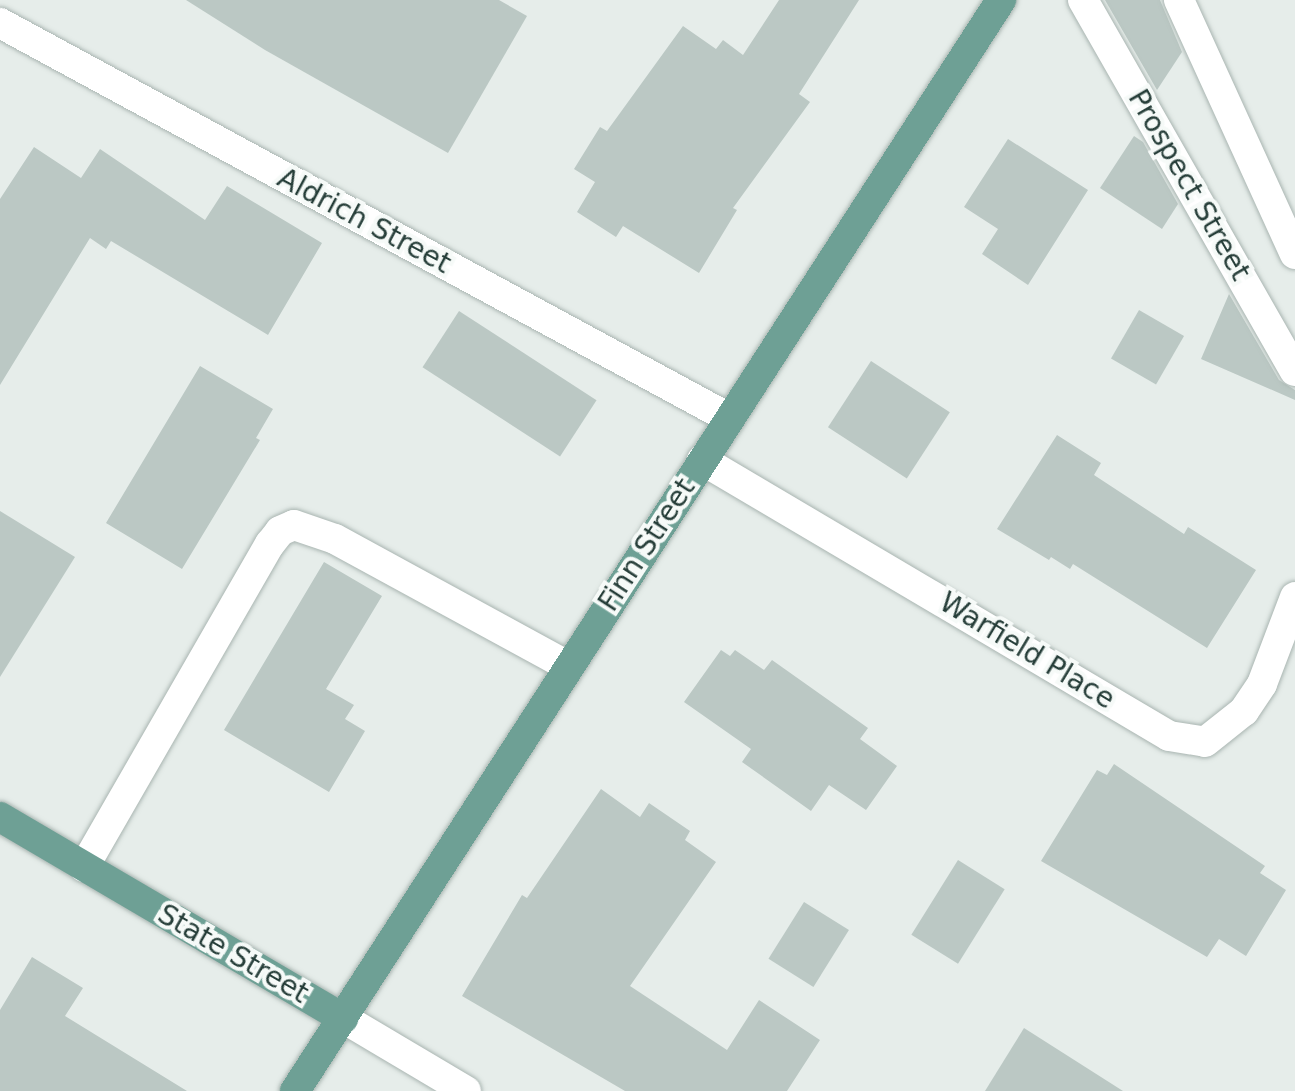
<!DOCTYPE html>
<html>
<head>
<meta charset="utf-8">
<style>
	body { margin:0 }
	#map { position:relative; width:1295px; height:1091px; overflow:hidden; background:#e6edea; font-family:"DejaVu Sans",sans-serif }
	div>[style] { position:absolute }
	.building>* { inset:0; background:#bbc8c4; transform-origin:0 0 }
	.roads { filter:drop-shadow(0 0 2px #a9b5b1) drop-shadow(0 0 2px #a9b5b1) }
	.minor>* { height:30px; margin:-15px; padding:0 15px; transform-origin:15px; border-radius:15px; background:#fff }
	.major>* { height:30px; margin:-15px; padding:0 15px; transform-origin:15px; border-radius:15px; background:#6ea095 }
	span { translate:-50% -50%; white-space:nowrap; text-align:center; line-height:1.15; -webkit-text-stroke:8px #f6faf8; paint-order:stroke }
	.street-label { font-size:28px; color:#263e39 }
</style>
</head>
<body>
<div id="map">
	<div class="building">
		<div style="clip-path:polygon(186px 0,499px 0,527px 16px,448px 153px,265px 50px)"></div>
		<div style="clip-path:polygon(779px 0,859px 0,799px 94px,810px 102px,733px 208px,737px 210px,699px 273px,623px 226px,616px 237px,577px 212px,595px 182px,574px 169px,600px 127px,607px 131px,683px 26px,716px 49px,723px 40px,743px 55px)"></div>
		<div style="clip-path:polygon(1105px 0,1160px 0,1182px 52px,1157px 90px)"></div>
		<div style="clip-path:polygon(1134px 136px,1143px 142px,1178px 204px,1162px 229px,1100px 188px)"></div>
		<div style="clip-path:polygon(1008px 139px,1088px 190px,1028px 285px,982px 254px,998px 229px,964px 207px)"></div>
		<div style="clip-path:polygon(34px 147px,81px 178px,100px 149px,205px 220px,227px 186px,322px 243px,268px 335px,111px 241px,106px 249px,90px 238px,0 385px,0 199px)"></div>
		<div style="clip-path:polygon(1229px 294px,1279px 380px,1295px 390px,1295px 400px,1201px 359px)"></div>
		<div style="left:1139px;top:310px;width:52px;height:56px;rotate:30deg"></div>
		<div style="left:459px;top:311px;width:164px;height:67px;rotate:33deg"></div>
		<div style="left:871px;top:361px;width:94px;height:79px;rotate:33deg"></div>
		<div style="clip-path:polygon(200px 366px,273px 409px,256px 438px,260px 440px,182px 569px,106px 523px)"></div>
		<div style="clip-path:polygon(1057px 435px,1101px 463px,1094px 475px,1184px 534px,1188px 527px,1256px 570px,1207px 648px,1073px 564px,1070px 569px,1051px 557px,1049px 560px,997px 529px)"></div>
		<div style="clip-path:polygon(0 511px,75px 557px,0 677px)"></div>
		<div style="clip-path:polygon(324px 562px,382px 596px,326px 689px,354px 705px,345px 719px,365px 731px,329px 792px,224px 730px)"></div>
		<div style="clip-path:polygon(721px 650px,730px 656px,735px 650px,764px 670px,772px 660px,868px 728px,860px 739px,897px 766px,866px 810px,829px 785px,811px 811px,742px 762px,751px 749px,684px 702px)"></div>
		<div style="clip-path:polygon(1114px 764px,1265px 866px,1260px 873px,1286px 890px,1246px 956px,1219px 939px,1207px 957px,1041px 861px,1097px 770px,1107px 775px)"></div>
		<div style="clip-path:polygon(601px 789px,640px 817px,649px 803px,690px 831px,685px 840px,716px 862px,630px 986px,727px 1050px,759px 1000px,820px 1040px,787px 1091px,625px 1091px,462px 996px,522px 895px,527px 898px)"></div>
		<div style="left:958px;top:860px;width:55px;height:88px;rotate:32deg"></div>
		<div style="left:804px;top:902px;width:53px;height:67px;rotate:32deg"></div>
		<div style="clip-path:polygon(32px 957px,83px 988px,65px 1016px,187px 1091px,0 1091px,0 1010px)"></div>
		<div style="clip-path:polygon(1024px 1028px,1123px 1091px,985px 1091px)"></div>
	</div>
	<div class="roads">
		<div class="minor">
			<div style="left:1083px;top:0;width:427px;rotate:60.3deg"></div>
			<div style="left:1179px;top:0;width:279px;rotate:65.5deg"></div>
			<div style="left:0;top:23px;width:829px;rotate:28.45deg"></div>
			<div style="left:702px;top:460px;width:542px;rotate:30.58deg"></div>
			<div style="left:1169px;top:736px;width:36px;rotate:9deg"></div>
			<div style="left:1205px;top:742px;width:50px;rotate:-38.5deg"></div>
			<div style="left:1244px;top:711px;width:32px;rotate:-56deg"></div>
			<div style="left:1262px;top:684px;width:93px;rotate:-69.2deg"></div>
			<div style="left:84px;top:867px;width:373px;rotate:-60.1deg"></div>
			<div style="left:270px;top:544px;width:16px;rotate:-52deg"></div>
			<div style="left:280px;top:531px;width:15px;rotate:-23deg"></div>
			<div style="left:294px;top:525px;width:43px;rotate:18.9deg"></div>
			<div style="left:335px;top:539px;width:265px;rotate:28.6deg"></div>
			<div style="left:343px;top:1018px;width:143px;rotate:30.7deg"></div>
		</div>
		<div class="major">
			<div style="left:0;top:817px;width:398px;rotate:30.4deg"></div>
			<div style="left:295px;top:1091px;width:1300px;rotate:-57.09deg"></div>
		</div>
	</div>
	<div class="street-label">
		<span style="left:1189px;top:185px;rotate:60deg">Prospect Street</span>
		<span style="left:364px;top:221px;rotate:28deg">Aldrich Street</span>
		<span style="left:647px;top:545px;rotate:-57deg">Finn Street</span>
		<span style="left:1027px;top:651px;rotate:31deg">Warfield Place</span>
		<span style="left:233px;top:954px;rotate:30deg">State Street</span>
	</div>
</div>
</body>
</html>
